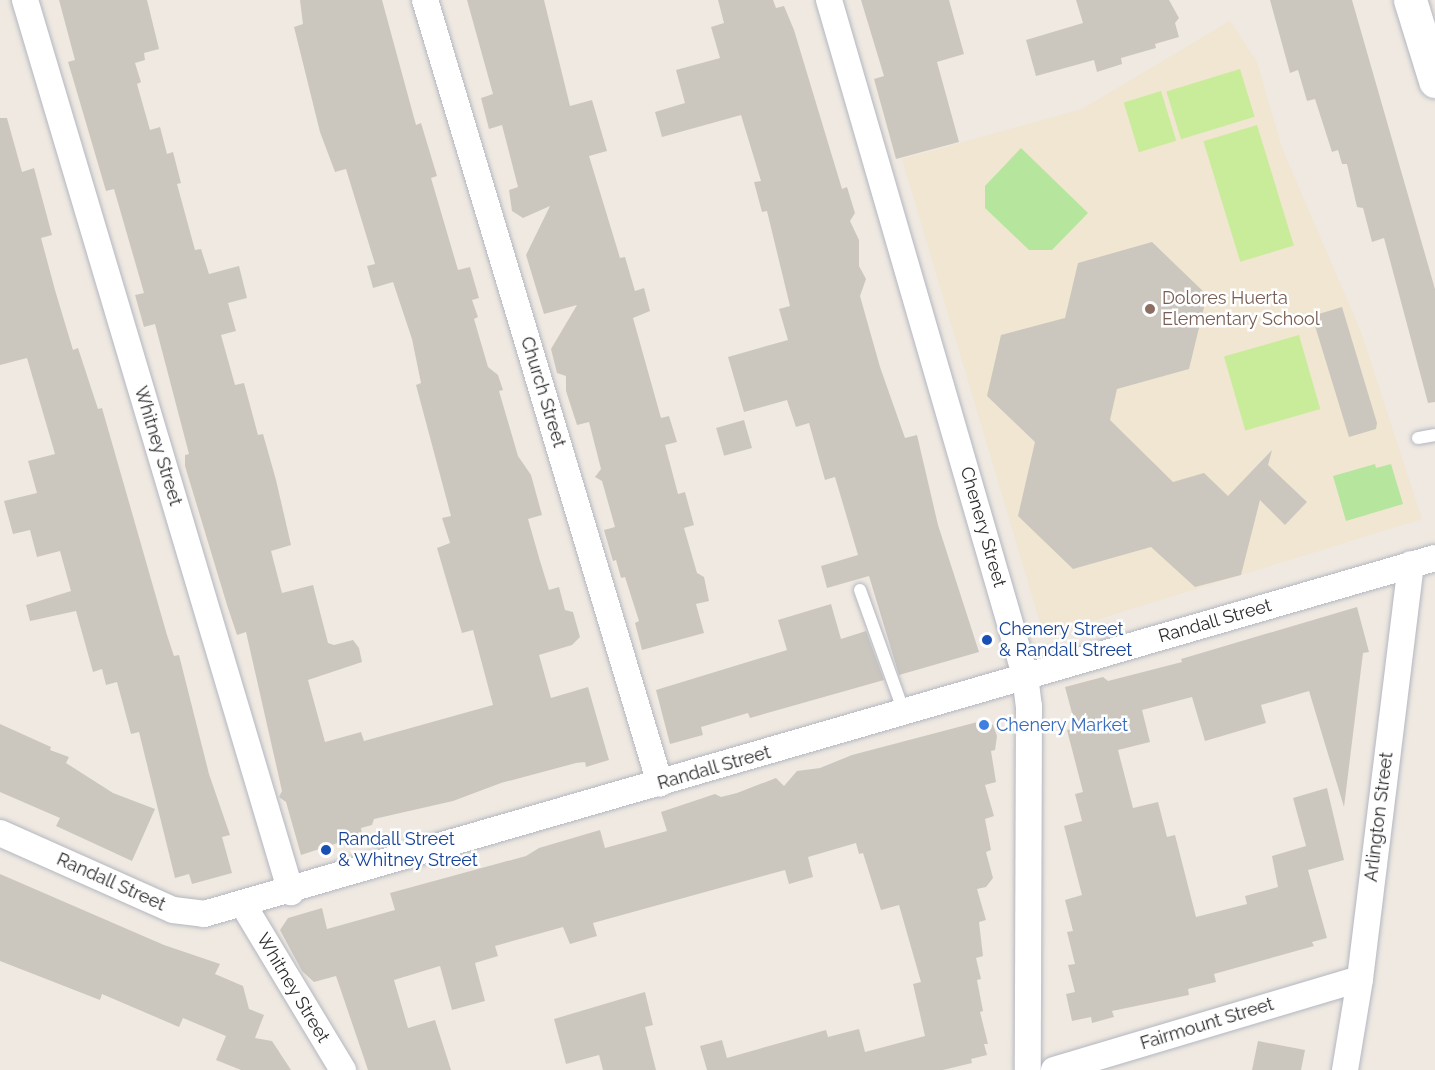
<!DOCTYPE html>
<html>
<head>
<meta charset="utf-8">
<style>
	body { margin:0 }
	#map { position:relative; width:1435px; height:1070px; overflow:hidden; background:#efe9e1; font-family:Raleway,sans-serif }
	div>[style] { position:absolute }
	.education>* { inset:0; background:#f0e6d1 }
	.green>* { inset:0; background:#b6e59e }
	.pitch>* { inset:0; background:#c9ec9a; transform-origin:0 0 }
	.building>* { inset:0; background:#cbc7bf; transform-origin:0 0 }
	.roads { filter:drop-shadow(0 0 2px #b4b7c1) drop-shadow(0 0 2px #b4b7c1) }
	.service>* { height:12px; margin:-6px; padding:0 6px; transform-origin:6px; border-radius:6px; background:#fff }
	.minor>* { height:26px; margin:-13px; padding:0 13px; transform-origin:13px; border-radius:13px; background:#fff }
	.secondary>* { height:33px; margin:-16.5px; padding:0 16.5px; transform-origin:16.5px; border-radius:16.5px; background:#fff }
	.dots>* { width:16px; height:16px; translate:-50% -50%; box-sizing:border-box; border:3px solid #fff; border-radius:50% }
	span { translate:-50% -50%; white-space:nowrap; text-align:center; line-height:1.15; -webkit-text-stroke:5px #fff; paint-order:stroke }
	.education-label { font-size:18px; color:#785e54 }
	.left { translate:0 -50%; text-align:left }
	.street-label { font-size:18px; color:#2e2e2e }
	.transit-label { font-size:18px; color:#164399 }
	.shop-label { font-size:18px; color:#366cbe }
</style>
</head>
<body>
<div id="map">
	<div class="education">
		<div style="clip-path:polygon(1230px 21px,1257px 62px,1282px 148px,1361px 332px,1422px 519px,1044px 636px,902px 159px,1082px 109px)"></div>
	</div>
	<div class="green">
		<div style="clip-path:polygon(1021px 148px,1088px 213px,1052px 250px,1029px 250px,985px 208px,985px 186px)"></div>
		<div style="clip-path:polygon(1375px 464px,1376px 468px,1391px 464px,1403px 504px,1346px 521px,1333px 476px)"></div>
	</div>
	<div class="pitch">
		<div style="left:1240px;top:69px;width:50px;height:77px;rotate:73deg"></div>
		<div style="left:1161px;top:91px;width:52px;height:39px;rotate:73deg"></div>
		<div style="left:1257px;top:125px;width:126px;height:56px;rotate:73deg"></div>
		<div style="left:1299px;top:335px;width:77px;height:78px;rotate:74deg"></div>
	</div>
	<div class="building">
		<div style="clip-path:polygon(59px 0,147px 0,159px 49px,144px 53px,145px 60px,135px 63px,141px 82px,137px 84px,150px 130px,160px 127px,167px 154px,173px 152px,181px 183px,177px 184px,195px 250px,201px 249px,209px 274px,239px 266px,247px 298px,228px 303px,236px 331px,221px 335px,235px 385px,244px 383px,258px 435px,263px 434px,276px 480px,291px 545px,271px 551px,282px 593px,313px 585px,328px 643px,334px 645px,353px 640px,359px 648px,362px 662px,308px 680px,325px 742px,361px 732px,364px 741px,493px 705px,473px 630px,462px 633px,437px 548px,450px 543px,442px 518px,451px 516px,416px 385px,421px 383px,412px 339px,393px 282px,373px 288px,367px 266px,375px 264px,346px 169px,335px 172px,320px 132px,294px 27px,303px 24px,300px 0,382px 0,416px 125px,421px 123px,437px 176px,431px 178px,458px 270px,470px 267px,479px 298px,472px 300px,478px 317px,474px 319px,488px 367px,498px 375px,503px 390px,499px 391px,518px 456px,531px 475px,542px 515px,528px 519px,540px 561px,549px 590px,559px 587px,565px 610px,573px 612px,580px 637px,572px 645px,539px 655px,551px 698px,588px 687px,609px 760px,586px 767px,585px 762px,576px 763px,501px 783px,453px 801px,374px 819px,372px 825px,361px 828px,362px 835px,301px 855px,286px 802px,279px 797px,282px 791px,246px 632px,237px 635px,227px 605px,185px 466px,185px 455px,189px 454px,155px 324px,144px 327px,135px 295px,144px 293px,114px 189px,106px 191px,74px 82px,68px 62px,75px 60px)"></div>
		<div style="clip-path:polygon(467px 0,544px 0,570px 106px,592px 100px,607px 151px,589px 156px,620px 258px,625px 257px,635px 291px,644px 288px,650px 311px,633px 318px,661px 418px,669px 416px,677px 442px,665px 445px,678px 494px,685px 492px,694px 525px,684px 528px,697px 573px,704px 577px,709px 601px,696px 604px,704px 633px,642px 650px,635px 623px,639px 621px,625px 577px,621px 578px,616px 560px,613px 561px,604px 530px,615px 527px,602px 481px,595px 477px,601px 469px,589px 422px,577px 425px,566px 391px,566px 376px,557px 373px,551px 349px,577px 305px,544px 314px,526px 255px,550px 206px,523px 218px,512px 211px,509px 190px,518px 187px,502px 125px,489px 129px,481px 98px,493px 94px)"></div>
		<div style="clip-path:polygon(718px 0,773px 0,776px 8px,784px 6px,794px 30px,842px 189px,847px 187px,855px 213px,850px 221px,859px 240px,859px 266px,866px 279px,860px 296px,880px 367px,905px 438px,917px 435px,938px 525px,979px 652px,899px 675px,869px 576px,827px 588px,821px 566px,858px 555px,835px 477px,825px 480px,809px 423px,796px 427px,787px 400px,744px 412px,728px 357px,788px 340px,779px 309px,790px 306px,767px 211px,762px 212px,754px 182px,761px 181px,741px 115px,662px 137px,655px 112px,685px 103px,676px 70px,720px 58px,711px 27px,724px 23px)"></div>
		<div style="clip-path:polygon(861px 0,949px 0,964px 54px,937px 62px,959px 142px,896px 159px,874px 79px,884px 76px)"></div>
		<div style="clip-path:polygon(1076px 0,1169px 0,1179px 18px,1175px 23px,1179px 37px,1155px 44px,1156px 48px,1121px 58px,1122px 64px,1097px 72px,1094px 60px,1036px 76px,1026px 40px,1083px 23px)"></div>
		<div style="clip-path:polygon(1270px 0,1352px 0,1435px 289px,1435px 402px,1428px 403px,1384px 238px,1372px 242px,1363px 208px,1357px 207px,1347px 164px,1342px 164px,1338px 150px,1332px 152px,1315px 99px,1307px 101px,1298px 70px,1290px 73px)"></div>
		<div style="clip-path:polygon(0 118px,7px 118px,22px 172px,34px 168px,52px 235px,41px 238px,55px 290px,73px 350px,78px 348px,98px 409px,102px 408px,167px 635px,174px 656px,179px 655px,209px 774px,230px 835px,222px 837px,232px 873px,192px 884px,189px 874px,175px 878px,139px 732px,131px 734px,117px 682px,106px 685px,102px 669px,93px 672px,76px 611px,30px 621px,26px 605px,71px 591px,60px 551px,37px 557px,30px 530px,13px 534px,4px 501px,37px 493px,28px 461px,55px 454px,27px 358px,0 365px)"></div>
		<div style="clip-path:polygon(1152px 242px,1207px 295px,1189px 369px,1117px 389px,1110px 420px,1173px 482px,1204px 473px,1228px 496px,1272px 450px,1268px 465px,1307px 502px,1285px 525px,1260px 500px,1241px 575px,1195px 587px,1151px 547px,1073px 569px,1018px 516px,1035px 442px,987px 396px,1001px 335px,1065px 318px,1078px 263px)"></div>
		<div style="clip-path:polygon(1342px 307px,1377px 423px,1376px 429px,1349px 437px,1312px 316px)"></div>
		<div style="left:744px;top:420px;width:29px;height:29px;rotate:74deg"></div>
		<div style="clip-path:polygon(831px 604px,841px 639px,866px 631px,884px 680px,750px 718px,748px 713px,701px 727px,703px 735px,670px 744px,656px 690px,787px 650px,778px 620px)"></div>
		<div style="clip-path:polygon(1357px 607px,1369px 652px,1363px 653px,1344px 807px,1309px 691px,1261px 705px,1266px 723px,1205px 741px,1192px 697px,1142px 710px,1150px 742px,1118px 750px,1133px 808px,1158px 802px,1167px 837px,1175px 835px,1196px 917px,1247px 904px,1245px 896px,1278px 887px,1272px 856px,1306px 846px,1293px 798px,1327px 788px,1344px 860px,1308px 870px,1327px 938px,1312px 942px,1314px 946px,1214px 974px,1216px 982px,1188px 989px,1189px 995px,1112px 1011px,1114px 1017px,1092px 1023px,1091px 1017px,1072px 1021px,1066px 994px,1075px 992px,1068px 965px,1075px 964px,1067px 932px,1073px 931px,1065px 900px,1082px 895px,1064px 826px,1082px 821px,1075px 794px,1083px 792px,1067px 730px,1076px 728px,1065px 687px,1103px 677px,1108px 681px,1182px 662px,1181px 659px)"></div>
		<div style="clip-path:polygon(985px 720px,993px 725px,997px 736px,995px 750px,991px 751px,996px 782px,985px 785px,994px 816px,985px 819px,991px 850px,986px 852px,993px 878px,986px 887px,977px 889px,986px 920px,979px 922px,983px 956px,976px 958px,981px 979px,977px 980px,983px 1011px,980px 1012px,988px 1044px,984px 1044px,987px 1055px,971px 1059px,972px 1063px,943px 1070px,707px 1070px,700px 1046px,722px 1040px,727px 1058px,826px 1030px,828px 1037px,859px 1029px,865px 1052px,925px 1036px,913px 984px,921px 982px,899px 905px,881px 910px,863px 853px,859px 854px,856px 843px,808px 857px,813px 877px,789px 884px,785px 870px,593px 923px,597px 936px,570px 944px,563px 927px,495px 946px,498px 956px,475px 963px,485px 1001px,452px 1010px,440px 966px,394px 980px,408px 1028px,435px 1020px,451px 1070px,368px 1070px,336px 976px,314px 982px,302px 971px,280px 930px,288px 918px,322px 908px,327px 929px,395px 910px,390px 893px,526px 856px,539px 848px,600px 830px,605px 848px,667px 831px,661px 812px,715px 794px,721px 797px,737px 793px,776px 778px,784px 786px,797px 771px,820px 768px,852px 755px)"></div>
		<div style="clip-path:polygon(0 724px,51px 747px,50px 750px,69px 757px,66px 763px,113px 793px,155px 809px,132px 861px,56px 826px,60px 818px,0 792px)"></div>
		<div style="clip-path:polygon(0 874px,164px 945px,220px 964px,215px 974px,243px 986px,249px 1009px,264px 1015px,255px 1038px,272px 1041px,291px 1070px,241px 1070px,216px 1060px,226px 1036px,183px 1018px,179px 1027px,102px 994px,100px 1000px,0 961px)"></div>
		<div style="clip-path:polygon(645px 992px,653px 1025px,645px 1027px,656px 1070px,603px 1070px,599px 1055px,566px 1064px,554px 1019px)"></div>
		<div style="clip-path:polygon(1258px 1041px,1305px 1050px,1301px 1070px,1252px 1070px)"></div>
	</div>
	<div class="roads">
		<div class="service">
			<div style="left:1418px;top:438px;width:17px;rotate:-10deg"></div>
			<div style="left:860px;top:590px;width:130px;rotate:70.2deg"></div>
		</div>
		<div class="minor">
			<div style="left:25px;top:0;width:931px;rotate:73.4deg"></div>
			<div style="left:425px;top:0;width:818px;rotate:73.31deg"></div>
			<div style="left:829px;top:0;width:703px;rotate:73.81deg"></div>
			<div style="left:1025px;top:675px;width:31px;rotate:83deg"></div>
			<div style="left:1029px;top:706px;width:364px;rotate:90.2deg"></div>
			<div style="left:0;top:833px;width:189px;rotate:24deg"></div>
			<div style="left:173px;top:910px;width:31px;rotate:7deg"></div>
			<div style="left:204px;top:914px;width:1281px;rotate:-16.13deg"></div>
			<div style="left:244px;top:906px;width:192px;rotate:58.9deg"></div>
			<div style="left:1054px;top:1070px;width:319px;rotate:-16.6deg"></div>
			<div style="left:1345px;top:1070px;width:92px;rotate:-80.6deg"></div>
			<div style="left:1360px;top:979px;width:418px;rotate:-83deg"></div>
		</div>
		<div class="secondary">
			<div style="left:1410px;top:0;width:85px;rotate:72.8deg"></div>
		</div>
	</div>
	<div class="dots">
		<div style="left:1150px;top:309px;background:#8d6e63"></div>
		<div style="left:987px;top:640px;background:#1a4fb4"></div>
		<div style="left:984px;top:725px;background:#3f7fe0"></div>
		<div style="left:326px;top:850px;background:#1a4fb4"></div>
	</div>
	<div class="education-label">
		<span class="left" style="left:1162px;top:309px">Dolores Huerta<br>Elementary School</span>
	</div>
	<div class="street-label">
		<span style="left:543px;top:392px;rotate:73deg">Church Street</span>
		<span style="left:158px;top:446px;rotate:73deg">Whitney Street</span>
		<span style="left:983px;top:527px;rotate:74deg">Chenery Street</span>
		<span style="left:1215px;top:621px;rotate:-16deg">Randall Street</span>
		<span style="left:714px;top:768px;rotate:-16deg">Randall Street</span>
		<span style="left:1379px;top:817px;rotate:-83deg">Arlington Street</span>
		<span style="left:111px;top:882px;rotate:24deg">Randall Street</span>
		<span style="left:293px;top:988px;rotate:59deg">Whitney Street</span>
		<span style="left:1207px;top:1024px;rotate:-17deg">Fairmount Street</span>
	</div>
	<div class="transit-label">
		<span class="left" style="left:999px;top:640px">Chenery Street<br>&amp; Randall Street</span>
		<span class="left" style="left:338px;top:850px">Randall Street<br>&amp; Whitney Street</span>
	</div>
	<div class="shop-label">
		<span class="left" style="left:996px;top:725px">Chenery Market</span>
	</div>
</div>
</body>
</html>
